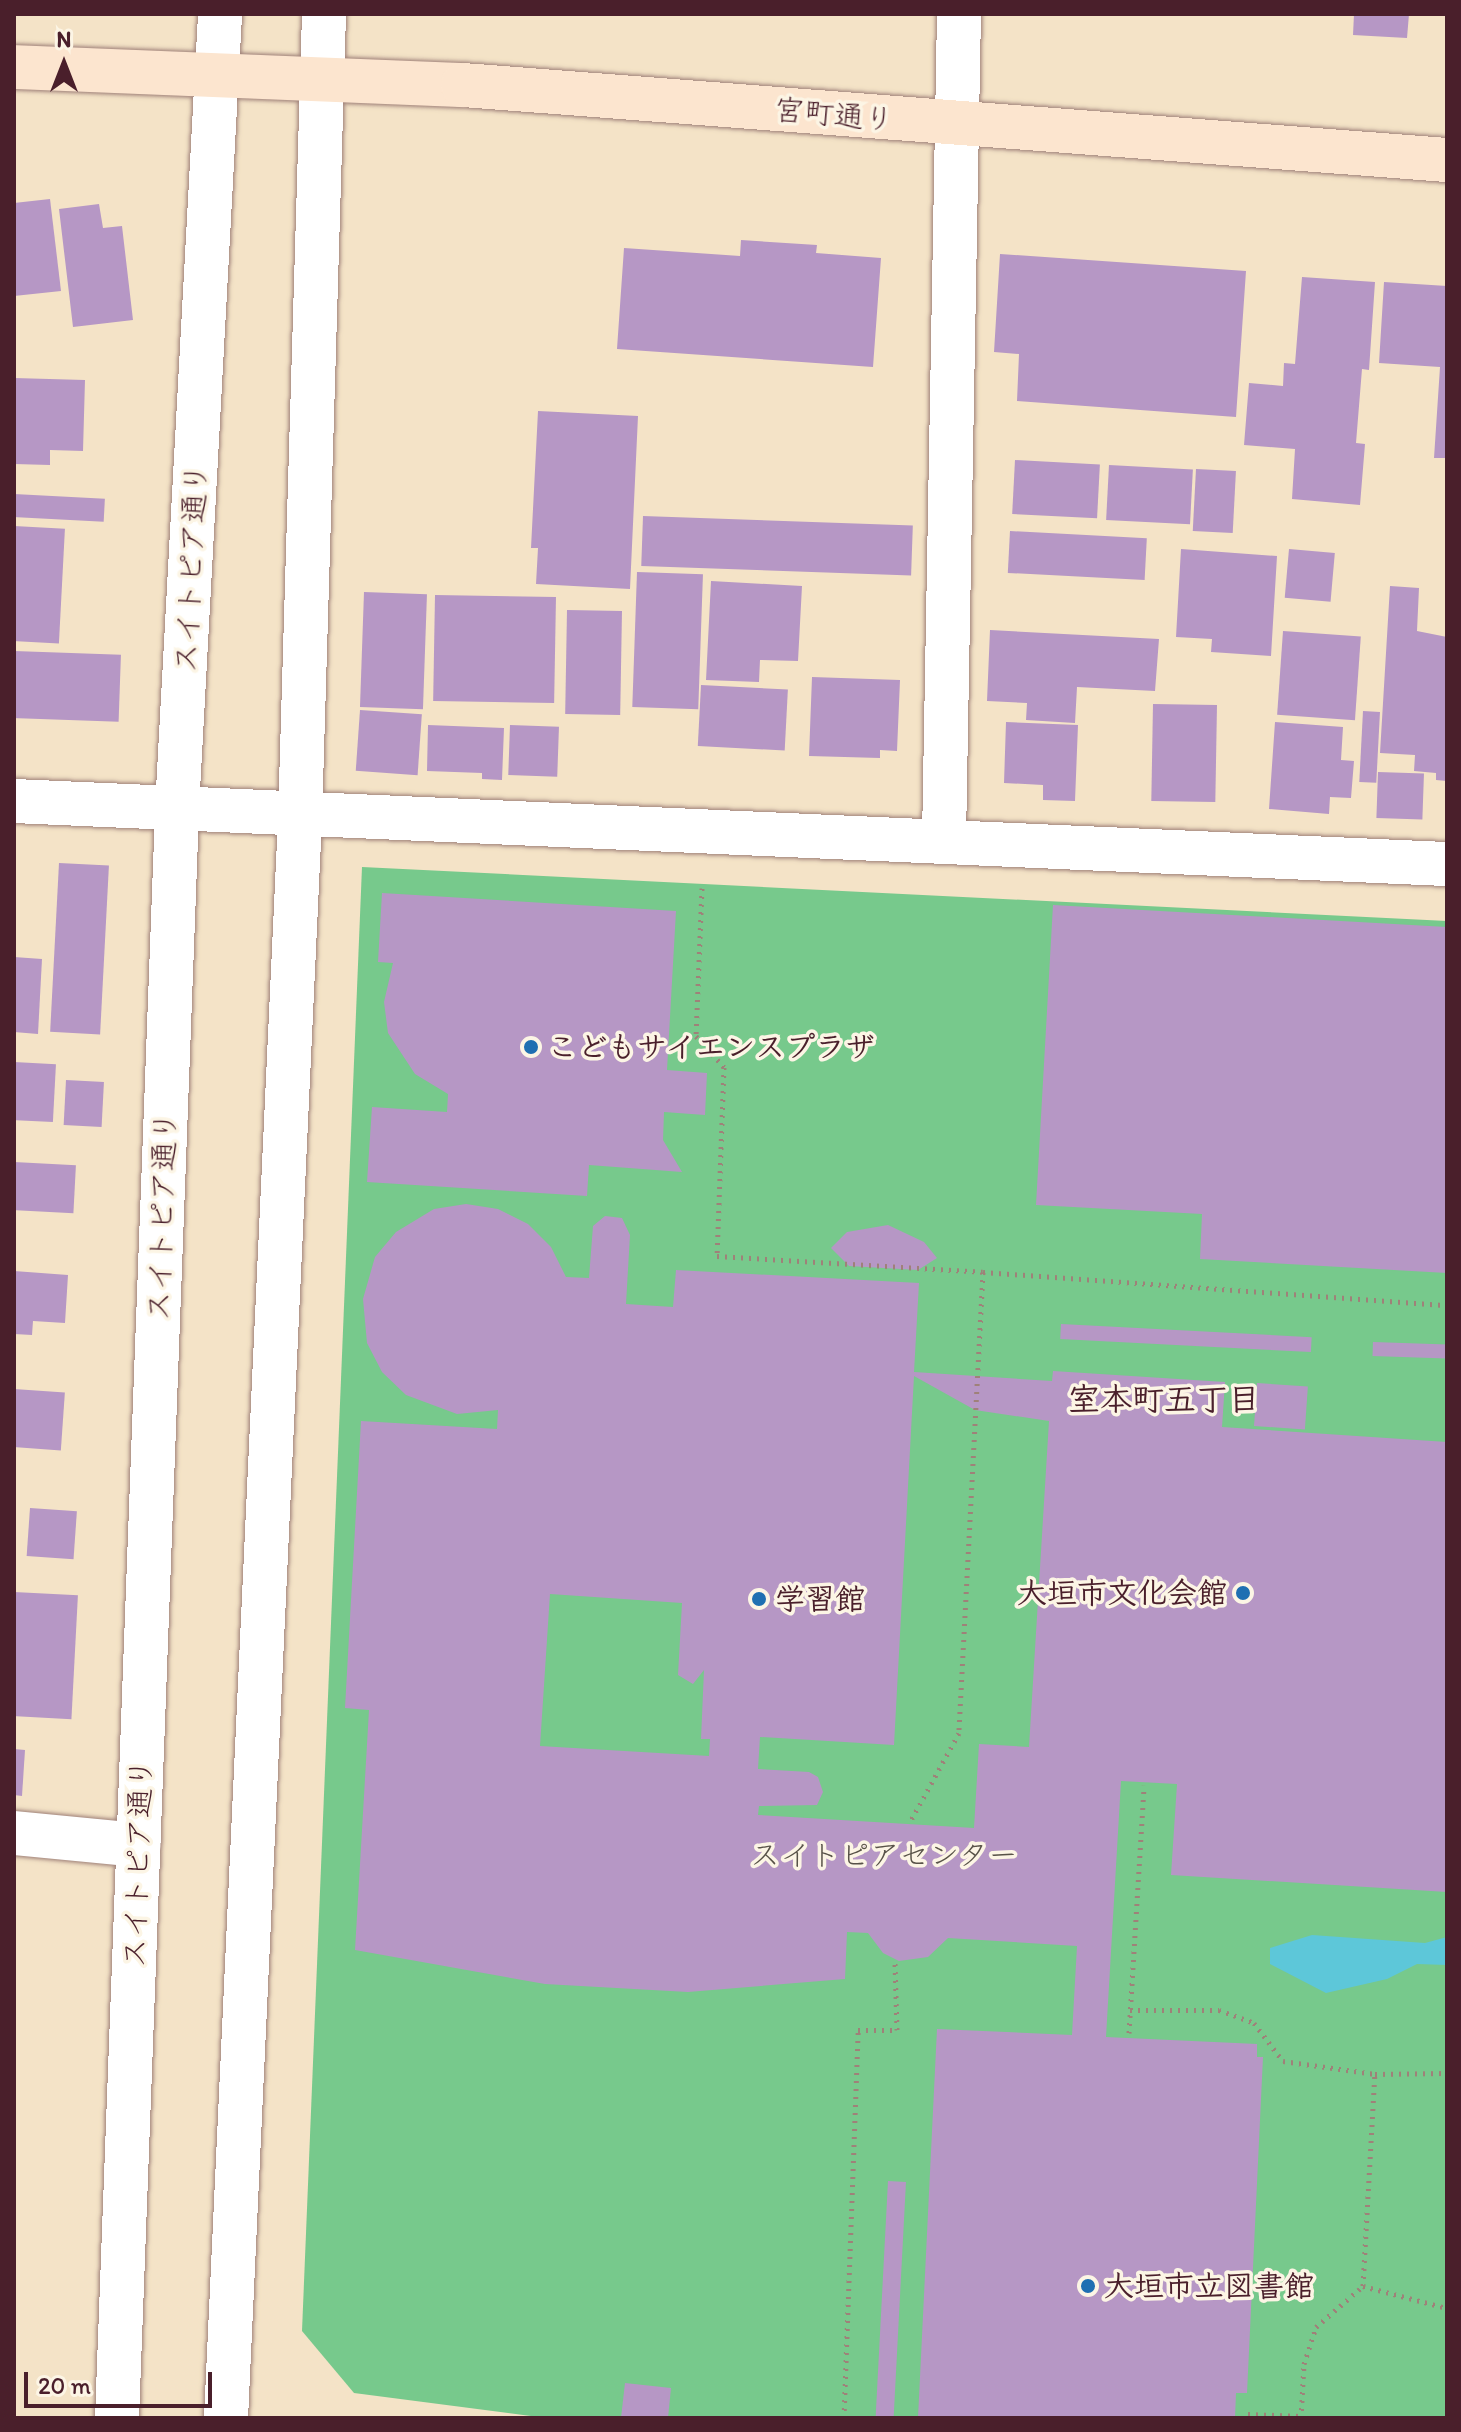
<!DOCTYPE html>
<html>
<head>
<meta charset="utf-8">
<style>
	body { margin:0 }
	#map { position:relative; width:1461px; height:2432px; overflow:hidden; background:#f4e3c7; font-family:Itim,"Klee One",sans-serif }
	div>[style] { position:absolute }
	.green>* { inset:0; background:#77c98c }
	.water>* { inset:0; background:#5dc7d9 }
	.building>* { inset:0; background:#b697c5; transform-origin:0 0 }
	.path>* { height:5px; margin-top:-2.5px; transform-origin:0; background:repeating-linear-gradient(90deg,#9f8179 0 2px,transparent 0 8px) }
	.roads { filter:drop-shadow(0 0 2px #9f8179) drop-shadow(0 0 2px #9f8179) }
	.street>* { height:44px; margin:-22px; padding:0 22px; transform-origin:22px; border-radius:22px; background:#fff }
	.secondary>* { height:44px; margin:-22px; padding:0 22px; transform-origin:22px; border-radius:22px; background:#fce5cf }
	.dots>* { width:22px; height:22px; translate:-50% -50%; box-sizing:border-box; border:4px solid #fcf5e5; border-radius:50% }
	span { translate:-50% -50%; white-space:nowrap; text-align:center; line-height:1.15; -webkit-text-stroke:7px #fcf5e5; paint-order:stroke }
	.street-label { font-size:30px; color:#4a1f2b }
	.poi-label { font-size:30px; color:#4a1f2b; font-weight:700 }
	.left { translate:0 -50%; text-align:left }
	.right { translate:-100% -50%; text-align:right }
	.park-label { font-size:30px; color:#585248 }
	.neighbourhood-label { font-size:32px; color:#4a1f2b; font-weight:700 }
	.frame { position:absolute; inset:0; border:16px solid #4a1f2b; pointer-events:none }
	.north { position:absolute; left:24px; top:24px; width:80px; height:80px; -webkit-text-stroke:6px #fcf5e5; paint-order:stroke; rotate:0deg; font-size:22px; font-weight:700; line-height:32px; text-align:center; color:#4a1f2b }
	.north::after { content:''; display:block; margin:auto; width:28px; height:36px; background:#4a1f2b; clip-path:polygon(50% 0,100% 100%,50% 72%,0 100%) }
	.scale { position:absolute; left:24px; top:2372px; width:188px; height:36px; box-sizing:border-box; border:4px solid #4a1f2b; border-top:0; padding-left:10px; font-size:24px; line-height:28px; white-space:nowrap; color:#4a1f2b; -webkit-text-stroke:6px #fcf5e5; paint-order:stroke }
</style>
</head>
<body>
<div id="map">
	<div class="green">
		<div style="clip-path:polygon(362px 867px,1447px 921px,1447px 2418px,546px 2418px,354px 2393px,302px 2331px)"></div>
	</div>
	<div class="water">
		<div style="clip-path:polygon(1312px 1935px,1425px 1943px,1447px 1937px,1447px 1965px,1417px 1964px,1387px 1979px,1326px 1993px,1270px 1964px,1270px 1948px)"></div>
	</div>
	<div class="building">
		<div style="clip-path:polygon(1354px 14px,1409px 14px,1407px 38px,1353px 35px)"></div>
		<div style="clip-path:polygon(50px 199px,61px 291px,14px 296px,14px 203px)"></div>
		<div style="clip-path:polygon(99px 204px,103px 228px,122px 226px,133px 320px,73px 327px,59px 209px)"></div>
		<div style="clip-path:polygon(741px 240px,817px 245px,816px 253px,881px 258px,873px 367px,617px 349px,624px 248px,740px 256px)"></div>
		<div style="clip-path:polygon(1000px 254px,1246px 271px,1236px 417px,1017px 401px,1019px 354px,994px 352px)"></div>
		<div style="clip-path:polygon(1302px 277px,1375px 282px,1369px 370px,1362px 369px,1356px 443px,1365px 444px,1360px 505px,1292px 499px,1295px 449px,1244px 445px,1249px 383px,1283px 386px,1284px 363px,1295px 364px)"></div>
		<div style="clip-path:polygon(1384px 282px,1447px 286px,1447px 458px,1434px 458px,1440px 367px,1379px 363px)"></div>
		<div style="clip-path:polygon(14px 378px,85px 380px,83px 451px,50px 450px,50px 465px,14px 464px)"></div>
		<div style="clip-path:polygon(538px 411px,638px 416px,630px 589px,536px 584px,538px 548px,531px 548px)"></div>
		<div style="left:1015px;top:460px;width:85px;height:54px;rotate:3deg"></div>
		<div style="left:1109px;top:465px;width:84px;height:55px;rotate:3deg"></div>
		<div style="left:1196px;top:469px;width:40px;height:62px;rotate:3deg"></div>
		<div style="left:14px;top:494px;width:91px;height:23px;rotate:3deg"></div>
		<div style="left:643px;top:516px;width:270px;height:50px;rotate:2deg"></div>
		<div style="left:14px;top:526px;width:51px;height:115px;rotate:3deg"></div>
		<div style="left:1010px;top:531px;width:137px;height:42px;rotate:3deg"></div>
		<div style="clip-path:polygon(1181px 549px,1277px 556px,1271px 656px,1211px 652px,1212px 639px,1176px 637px)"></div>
		<div style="left:1289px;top:549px;width:46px;height:49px;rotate:5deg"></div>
		<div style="left:637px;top:572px;width:66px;height:135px;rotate:2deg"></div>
		<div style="clip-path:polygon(711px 581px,802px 586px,798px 661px,760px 660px,759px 682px,706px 680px)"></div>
		<div style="clip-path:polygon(1390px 586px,1419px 588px,1417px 631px,1447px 637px,1447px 781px,1436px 780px,1436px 773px,1414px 771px,1415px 755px,1380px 753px)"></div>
		<div style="left:364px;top:592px;width:63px;height:115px;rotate:2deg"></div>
		<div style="left:435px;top:595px;width:121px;height:106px;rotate:1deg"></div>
		<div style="left:567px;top:610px;width:55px;height:104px;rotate:1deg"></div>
		<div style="clip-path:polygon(990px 630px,1159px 639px,1155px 691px,1077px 687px,1075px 723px,1026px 720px,1027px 703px,987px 701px)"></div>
		<div style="left:1283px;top:631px;width:78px;height:84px;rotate:4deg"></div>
		<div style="left:14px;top:651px;width:107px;height:67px;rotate:2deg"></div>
		<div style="clip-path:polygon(812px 677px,900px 680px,897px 751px,880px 750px,880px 758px,809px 756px)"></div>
		<div style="left:701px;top:685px;width:87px;height:61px;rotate:3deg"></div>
		<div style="left:1153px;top:704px;width:64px;height:97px;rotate:1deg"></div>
		<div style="left:360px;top:710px;width:62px;height:61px;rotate:4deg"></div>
		<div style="left:1363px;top:711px;width:17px;height:71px;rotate:3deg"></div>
		<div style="clip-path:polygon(1006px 722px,1078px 725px,1075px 801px,1043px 800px,1043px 785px,1004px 783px)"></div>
		<div style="clip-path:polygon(1275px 722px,1343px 727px,1341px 760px,1354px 761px,1351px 798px,1330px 797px,1329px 814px,1269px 809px)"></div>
		<div style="clip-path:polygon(428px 725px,504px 728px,502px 780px,482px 779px,482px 773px,427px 771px)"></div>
		<div style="left:510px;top:725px;width:49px;height:50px;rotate:2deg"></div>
		<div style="left:1378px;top:772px;width:46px;height:46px;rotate:2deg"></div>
		<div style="left:59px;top:863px;width:50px;height:169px;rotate:3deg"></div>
		<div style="clip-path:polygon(382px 893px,676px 911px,667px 1070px,707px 1073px,705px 1115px,664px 1112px,663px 1140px,682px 1172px,589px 1165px,587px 1196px,367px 1182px,372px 1107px,447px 1112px,448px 1094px,415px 1074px,388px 1033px,384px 1002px,393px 963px,378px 962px)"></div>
		<div style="clip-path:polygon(1053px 905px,1447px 927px,1447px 1273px,1200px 1259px,1202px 1214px,1036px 1205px)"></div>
		<div style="clip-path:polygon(14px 957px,42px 959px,38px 1034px,14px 1032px)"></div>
		<div style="left:14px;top:1062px;width:42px;height:58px;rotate:3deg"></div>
		<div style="left:66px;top:1080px;width:38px;height:45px;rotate:3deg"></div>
		<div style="left:14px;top:1162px;width:62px;height:48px;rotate:3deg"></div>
		<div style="clip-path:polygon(evenodd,466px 1204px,498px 1209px,528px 1224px,551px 1247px,566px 1277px,589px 1278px,593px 1226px,605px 1216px,622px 1218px,630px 1235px,626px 1304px,673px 1307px,676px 1270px,919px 1283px,914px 1372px,1052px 1381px,1053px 1371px,1225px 1382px,1222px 1427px,1447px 1442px,1447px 1892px,1171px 1875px,1177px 1784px,1121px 1781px,1106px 2037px,1257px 2044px,1257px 2057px,1263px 2057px,1247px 2393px,1236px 2393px,1235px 2418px,918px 2418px,937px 2029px,1072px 2035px,1077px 1946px,948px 1938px,928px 1957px,899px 1961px,883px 1953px,868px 1933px,847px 1932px,845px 1979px,688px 1992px,545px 1984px,355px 1950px,369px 1710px,345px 1708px,361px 1421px,497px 1429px,498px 1410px,457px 1414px,406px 1395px,382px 1372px,367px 1343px,363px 1299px,375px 1257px,396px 1232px,434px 1209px,466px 1204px,914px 1376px,975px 1410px,1049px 1421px,1029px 1747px,979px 1744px,974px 1828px,758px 1815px,759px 1806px,817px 1805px,823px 1792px,818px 1777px,809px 1772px,758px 1769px,760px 1737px,894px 1745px,914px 1376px,466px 1204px,550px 1594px,682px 1603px,678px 1675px,693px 1684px,704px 1670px,701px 1739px,710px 1739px,709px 1756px,540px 1746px,550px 1594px)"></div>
		<div style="clip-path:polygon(888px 1225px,924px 1242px,937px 1258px,918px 1270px,849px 1266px,831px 1248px,847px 1232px)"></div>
		<div style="clip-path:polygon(14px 1271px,68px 1275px,65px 1323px,33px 1321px,32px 1335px,14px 1334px)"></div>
		<div style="left:1061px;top:1324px;width:251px;height:15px;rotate:3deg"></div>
		<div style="left:1373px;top:1342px;width:74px;height:14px;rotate:2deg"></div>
		<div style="left:1257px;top:1383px;width:51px;height:43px;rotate:4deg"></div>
		<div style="left:14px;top:1389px;width:51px;height:58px;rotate:4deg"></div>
		<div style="left:30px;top:1508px;width:47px;height:48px;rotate:4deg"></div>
		<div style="left:14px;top:1592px;width:64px;height:124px;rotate:3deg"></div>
		<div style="clip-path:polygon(14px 1749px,25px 1750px,22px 1796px,14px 1795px)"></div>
		<div style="left:888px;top:2181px;width:18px;height:237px;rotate:3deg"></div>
		<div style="clip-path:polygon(625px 2383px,671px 2388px,668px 2418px,621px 2418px)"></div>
	</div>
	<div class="path">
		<div style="left:702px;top:888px;width:148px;rotate:92.3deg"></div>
		<div style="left:696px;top:1036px;width:42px;rotate:47.9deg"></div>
		<div style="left:724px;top:1067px;width:189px;rotate:92.1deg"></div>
		<div style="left:717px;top:1256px;width:266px;rotate:3.4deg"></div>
		<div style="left:983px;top:1272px;width:462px;rotate:93deg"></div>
		<div style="left:959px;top:1733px;width:102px;rotate:118.8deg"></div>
		<div style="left:983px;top:1272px;width:465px;rotate:4.1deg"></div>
		<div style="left:1130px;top:2010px;width:89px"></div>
		<div style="left:1219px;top:2010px;width:37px;rotate:20deg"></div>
		<div style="left:1254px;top:2023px;width:48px;rotate:52.7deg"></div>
		<div style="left:1283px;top:2061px;width:93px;rotate:8deg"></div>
		<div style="left:1129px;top:2033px;width:248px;rotate:-86.5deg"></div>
		<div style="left:1363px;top:2286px;width:212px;rotate:-86.8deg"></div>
		<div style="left:1375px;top:2074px;width:72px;rotate:-0.8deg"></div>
		<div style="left:844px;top:2418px;width:388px;rotate:-87.9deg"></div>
		<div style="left:858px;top:2030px;width:39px"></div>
		<div style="left:897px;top:2030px;width:67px;rotate:-91.7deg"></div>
		<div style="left:1247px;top:2418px;width:4px;rotate:-76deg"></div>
		<div style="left:1248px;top:2414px;width:53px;rotate:2.2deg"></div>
		<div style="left:1301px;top:2418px;width:54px;rotate:-86.8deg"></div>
		<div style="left:1304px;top:2364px;width:39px;rotate:-72deg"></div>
		<div style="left:1316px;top:2327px;width:62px;rotate:-41.1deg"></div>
		<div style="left:1363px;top:2286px;width:87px;rotate:14.7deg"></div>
	</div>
	<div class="roads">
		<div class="street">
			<div style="left:14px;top:801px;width:1434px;rotate:2.52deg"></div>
			<div style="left:944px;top:839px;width:825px;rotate:-88.96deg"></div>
			<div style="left:14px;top:1833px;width:125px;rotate:5.5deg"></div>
			<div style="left:117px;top:2418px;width:1610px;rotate:-87.86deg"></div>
			<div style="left:177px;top:809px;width:796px;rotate:-86.9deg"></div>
			<div style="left:226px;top:2418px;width:1602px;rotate:-87.35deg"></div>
			<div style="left:300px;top:818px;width:804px;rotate:-88.29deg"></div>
		</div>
		<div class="secondary">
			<div style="left:14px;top:67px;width:449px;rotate:2.3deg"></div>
			<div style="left:463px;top:85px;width:987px;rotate:4.36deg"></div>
		</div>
	</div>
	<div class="dots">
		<div style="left:531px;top:1047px;background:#1f6fb2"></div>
		<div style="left:1243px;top:1593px;background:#1f6fb2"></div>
		<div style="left:759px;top:1599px;background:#1f6fb2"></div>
		<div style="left:1088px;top:2286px;background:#1f6fb2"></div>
	</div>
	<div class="street-label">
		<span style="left:834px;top:115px;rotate:5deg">宮町通り</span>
		<span style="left:191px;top:568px;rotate:-87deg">スイトピア通り</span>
		<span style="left:162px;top:1216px;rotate:-88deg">スイトピア通り</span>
		<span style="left:138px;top:1863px;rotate:-88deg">スイトピア通り</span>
	</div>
	<div class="poi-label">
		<span class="left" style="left:547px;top:1047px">こどもサイエンスプラザ</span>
		<span class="right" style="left:1227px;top:1593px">大垣市文化会館</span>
		<span class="left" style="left:775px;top:1599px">学習館</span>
		<span class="left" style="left:1104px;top:2286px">大垣市立図書館</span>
	</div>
	<div class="park-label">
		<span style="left:884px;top:1855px">スイトピアセンター</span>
	</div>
	<div class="neighbourhood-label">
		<span style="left:1164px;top:1399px">室本町五丁目</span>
	</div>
	<div class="frame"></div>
	<div class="north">N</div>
	<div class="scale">20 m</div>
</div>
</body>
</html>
